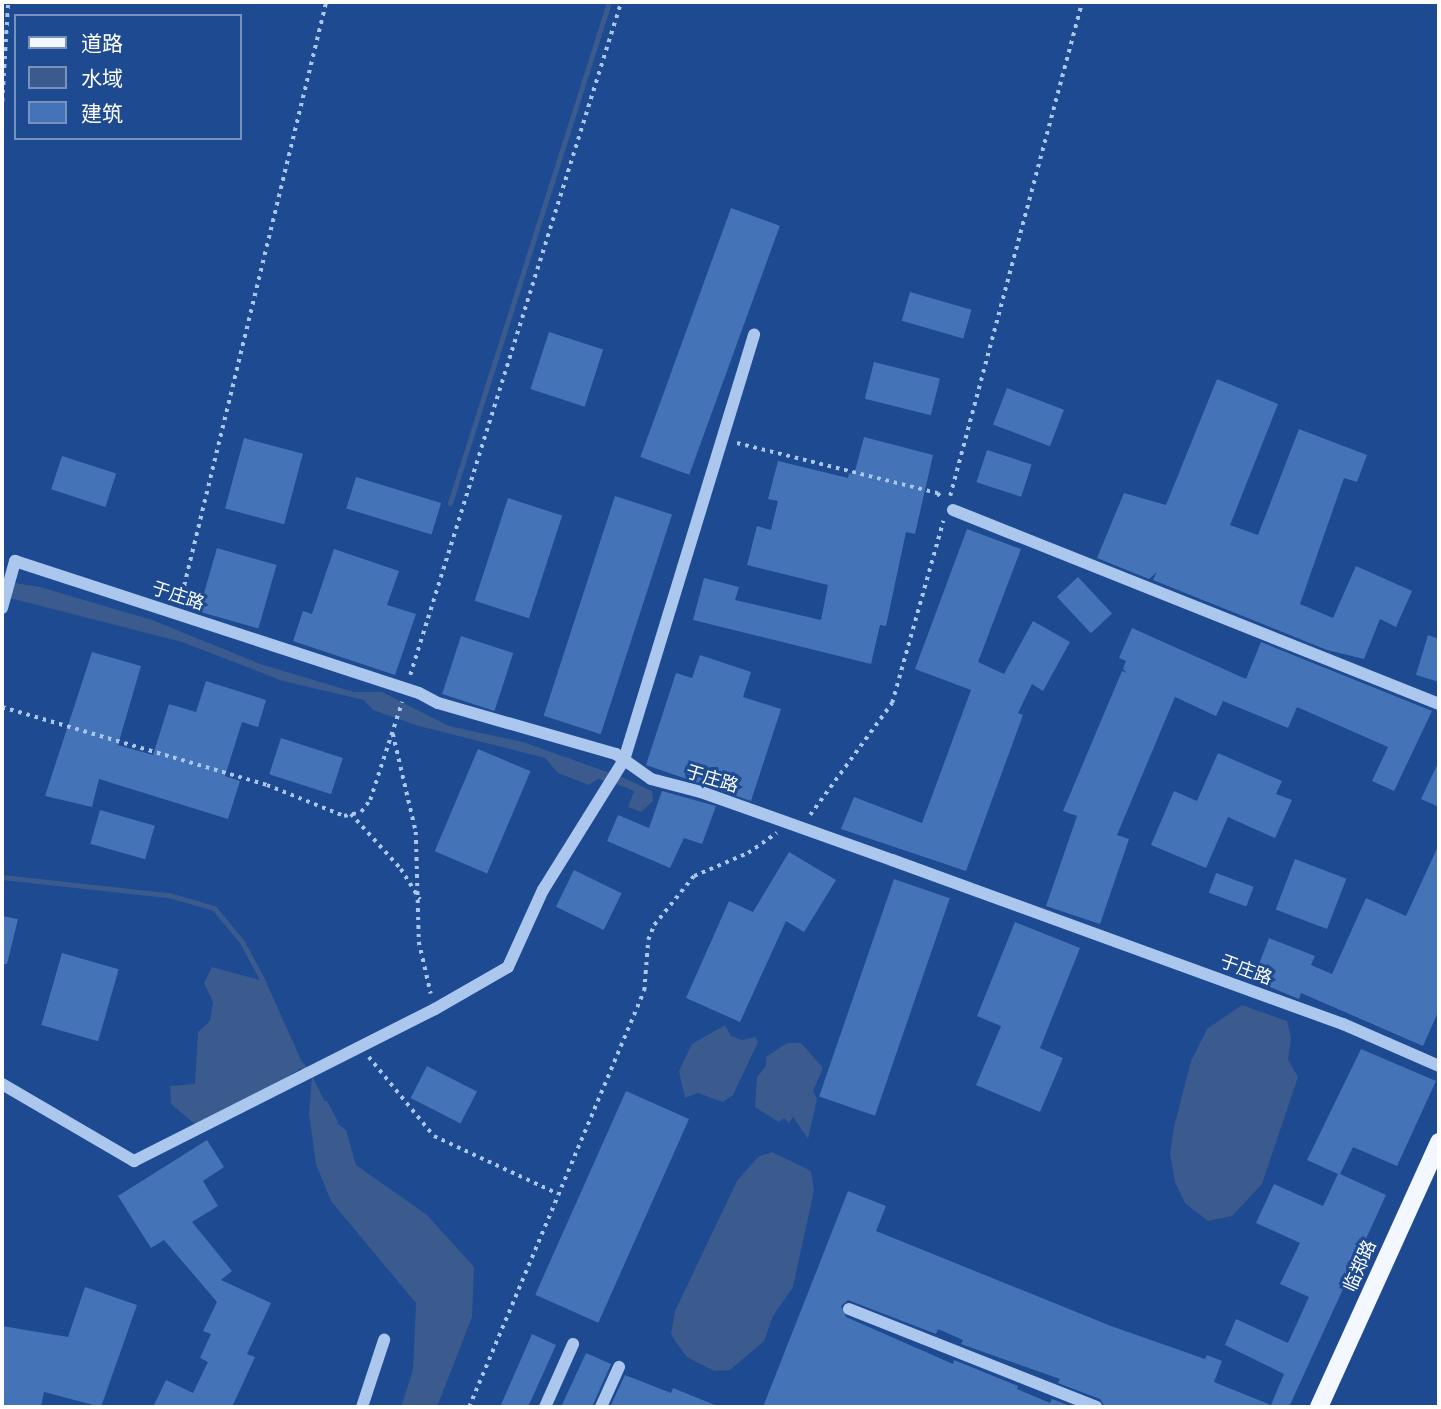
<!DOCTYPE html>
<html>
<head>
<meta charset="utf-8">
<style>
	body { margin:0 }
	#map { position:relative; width:1441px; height:1409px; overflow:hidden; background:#1d4a90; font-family:"Nunito Sans","Noto Sans SC",sans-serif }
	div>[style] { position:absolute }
	.water>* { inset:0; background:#3b5b8e }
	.stream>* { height:5px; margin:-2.5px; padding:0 2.5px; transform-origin:2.5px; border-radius:2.5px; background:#3b5b8e }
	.building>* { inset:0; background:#4573b7; transform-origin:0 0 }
	.path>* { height:3.5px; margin-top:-1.75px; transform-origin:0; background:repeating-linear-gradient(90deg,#acc7ee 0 3.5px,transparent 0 8.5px) }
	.minor>* { height:12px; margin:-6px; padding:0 6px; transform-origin:6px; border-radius:6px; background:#acc7ee }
	.major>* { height:18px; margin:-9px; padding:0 9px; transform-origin:9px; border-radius:9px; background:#f3f7ff }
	span { translate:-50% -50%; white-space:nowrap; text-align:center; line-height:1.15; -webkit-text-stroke:6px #1d4a90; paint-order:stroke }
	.street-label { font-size:18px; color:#fff }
	.frame { position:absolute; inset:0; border:4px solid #fff; pointer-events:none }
	.legend { position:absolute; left:14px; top:14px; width:228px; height:126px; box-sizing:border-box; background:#1d4a90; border:2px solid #7792bc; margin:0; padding:9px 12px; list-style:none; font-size:21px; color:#fff }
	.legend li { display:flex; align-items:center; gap:14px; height:35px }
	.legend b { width:35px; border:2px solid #7792bc }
</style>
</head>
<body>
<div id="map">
	<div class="water">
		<div style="clip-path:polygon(2px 581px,40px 587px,152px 620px,260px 664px,354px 692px,382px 692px,449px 726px,523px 742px,624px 778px,652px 791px,653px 801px,641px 812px,628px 807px,634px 791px,619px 785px,598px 779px,589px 785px,558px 773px,545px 758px,419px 726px,373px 710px,364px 700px,283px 681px,182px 642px,2px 596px)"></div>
		<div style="clip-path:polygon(212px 967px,263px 981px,303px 1067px,202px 1130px,171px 1104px,170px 1086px,195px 1084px,198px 1032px,210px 1021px,213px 1002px,204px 983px)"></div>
		<div style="clip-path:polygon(1242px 1005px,1287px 1021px,1291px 1038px,1288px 1060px,1298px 1077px,1262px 1184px,1232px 1216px,1208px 1221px,1185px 1203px,1175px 1182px,1170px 1154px,1174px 1127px,1191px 1061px,1207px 1029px)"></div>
		<div style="clip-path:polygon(725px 1025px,731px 1036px,742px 1040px,756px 1037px,758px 1042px,733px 1095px,723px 1102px,698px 1093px,685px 1098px,679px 1071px,692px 1044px)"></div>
		<div style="clip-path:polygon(787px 1043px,801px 1043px,823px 1068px,813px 1091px,817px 1099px,808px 1139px,793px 1117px,789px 1123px,784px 1118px,779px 1122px,755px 1107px,757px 1077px,766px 1066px,766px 1057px)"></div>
		<div style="clip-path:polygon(312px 1076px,335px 1122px,346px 1130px,356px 1165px,427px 1215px,474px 1267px,472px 1317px,437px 1407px,401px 1407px,413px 1370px,416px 1303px,331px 1201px,316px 1164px,309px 1114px)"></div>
		<div style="clip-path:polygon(772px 1152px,811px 1171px,814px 1190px,793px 1287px,773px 1316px,764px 1341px,730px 1370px,714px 1371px,687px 1357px,675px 1341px,671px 1334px,675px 1311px,737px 1181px,758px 1157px)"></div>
	</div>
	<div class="stream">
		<div style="left:450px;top:503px;width:526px;rotate:-72.39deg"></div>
		<div style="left:2px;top:877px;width:168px;rotate:6.2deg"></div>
		<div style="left:169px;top:895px;width:47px;rotate:16.1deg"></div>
		<div style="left:214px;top:908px;width:44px;rotate:50.5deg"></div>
		<div style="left:242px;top:942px;width:44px;rotate:61.7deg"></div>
		<div style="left:263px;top:982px;width:88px;rotate:65.8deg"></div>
		<div style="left:299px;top:1062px;width:15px;rotate:48deg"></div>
		<div style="left:325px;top:1103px;width:21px;rotate:62deg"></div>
	</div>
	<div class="building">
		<div style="left:731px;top:208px;width:52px;height:265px;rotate:20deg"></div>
		<div style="left:910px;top:292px;width:64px;height:30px;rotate:16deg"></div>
		<div style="left:549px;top:332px;width:57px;height:60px;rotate:18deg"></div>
		<div style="left:874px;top:362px;width:68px;height:38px;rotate:14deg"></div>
		<div style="clip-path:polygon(1217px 379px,1278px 404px,1230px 525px,1258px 535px,1299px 429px,1367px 455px,1357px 482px,1344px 478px,1300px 604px,1333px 618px,1356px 566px,1412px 591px,1396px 627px,1380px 619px,1364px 659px,1327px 650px,1153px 580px,1157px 572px,1149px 579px,1097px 558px,1124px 493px,1166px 505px)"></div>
		<div style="left:1007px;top:388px;width:61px;height:39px;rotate:21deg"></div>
		<div style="clip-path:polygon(864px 437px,933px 455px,915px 534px,906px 532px,886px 626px,880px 625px,871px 664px,693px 620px,704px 578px,739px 587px,735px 600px,821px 620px,828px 585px,747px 565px,757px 526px,771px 530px,778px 501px,768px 499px,778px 461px,848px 478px,849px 473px,854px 475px)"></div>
		<div style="left:244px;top:438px;width:61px;height:73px;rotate:15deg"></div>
		<div style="left:987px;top:450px;width:47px;height:34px;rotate:18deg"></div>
		<div style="left:62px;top:456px;width:57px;height:35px;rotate:18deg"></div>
		<div style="left:356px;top:477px;width:89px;height:33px;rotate:17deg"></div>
		<div style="left:615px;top:496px;width:60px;height:231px;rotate:18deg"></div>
		<div style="left:508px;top:498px;width:57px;height:108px;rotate:18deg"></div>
		<div style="clip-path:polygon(967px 529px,1021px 549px,978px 662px,1004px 674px,1033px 621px,1070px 642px,1043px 691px,1032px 684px,1018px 713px,1023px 715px,966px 871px,841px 829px,854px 797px,922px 823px,971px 690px,915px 669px)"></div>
		<div style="left:217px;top:548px;width:62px;height:66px;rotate:16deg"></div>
		<div style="clip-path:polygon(334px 549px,399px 571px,387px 605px,416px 614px,395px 675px,293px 641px,303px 611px,312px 614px)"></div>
		<div style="left:1078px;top:577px;width:50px;height:29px;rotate:47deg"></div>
		<div style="clip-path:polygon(1132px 628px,1246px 679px,1261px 642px,1432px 711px,1394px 791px,1372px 781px,1388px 747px,1297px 707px,1288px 728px,1223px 701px,1216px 716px,1175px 697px,1117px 835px,1129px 839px,1100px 924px,1046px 906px,1077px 816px,1063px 811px,1122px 671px,1127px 673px,1123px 669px,1126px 661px,1119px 658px)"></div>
		<div style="clip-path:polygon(1428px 635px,1439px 639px,1439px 682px,1416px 675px)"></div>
		<div style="left:461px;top:636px;width:55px;height:61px;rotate:18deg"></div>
		<div style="clip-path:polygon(92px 652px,141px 666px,118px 745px,153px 755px,169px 704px,196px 712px,206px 681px,266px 700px,258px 727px,242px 722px,225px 776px,240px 781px,228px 819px,99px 779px,92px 807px,45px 796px)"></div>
		<div style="clip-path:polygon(700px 655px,751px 672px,743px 697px,781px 709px,751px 801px,646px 765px,676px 673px,692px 678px)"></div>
		<div style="left:281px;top:738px;width:65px;height:38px;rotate:18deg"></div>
		<div style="left:478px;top:749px;width:57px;height:111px;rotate:23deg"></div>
		<div style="clip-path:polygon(1218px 753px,1282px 781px,1276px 794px,1292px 800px,1275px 838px,1228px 817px,1206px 868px,1151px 845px,1174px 791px,1197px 801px)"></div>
		<div style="clip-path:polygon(1439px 761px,1439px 807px,1421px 799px)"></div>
		<div style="clip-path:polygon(662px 791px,716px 806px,702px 844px,684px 838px,670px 868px,607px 841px,618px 815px,649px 828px)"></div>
		<div style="left:100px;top:810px;width:57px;height:35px;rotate:16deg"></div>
		<div style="clip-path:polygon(1439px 844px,1439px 1010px,1423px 1046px,1301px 993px,1299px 999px,1253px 980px,1269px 938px,1315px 956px,1311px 965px,1332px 974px,1366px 898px,1406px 916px)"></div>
		<div style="clip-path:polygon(789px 852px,836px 880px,804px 932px,786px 921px,740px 1022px,686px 998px,729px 901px,753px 912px)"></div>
		<div style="left:1295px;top:859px;width:55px;height:54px;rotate:21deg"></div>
		<div style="left:574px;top:870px;width:53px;height:41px;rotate:26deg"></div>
		<div style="left:1216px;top:873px;width:40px;height:21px;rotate:20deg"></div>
		<div style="left:894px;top:879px;width:59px;height:230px;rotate:19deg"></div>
		<div style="clip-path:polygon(2px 916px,18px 919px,7px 964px,2px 964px)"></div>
		<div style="clip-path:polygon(1015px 922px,1080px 948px,1040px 1048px,1063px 1058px,1040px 1112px,976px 1085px,1001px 1026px,977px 1016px)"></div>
		<div style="left:62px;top:953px;width:59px;height:75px;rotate:16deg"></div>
		<div style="clip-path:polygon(1361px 1049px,1436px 1081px,1397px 1166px,1353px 1147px,1340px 1174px,1386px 1195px,1289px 1407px,1105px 1407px,1100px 1399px,1058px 1383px,1060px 1379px,961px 1344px,963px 1340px,938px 1329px,936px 1334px,848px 1300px,841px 1306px,846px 1317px,953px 1364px,954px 1360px,1018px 1386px,1017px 1389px,1050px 1403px,1052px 1399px,1073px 1407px,763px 1407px,848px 1191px,886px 1206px,876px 1231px,1111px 1326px,1205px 1359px,1207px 1355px,1222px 1361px,1214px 1382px,1271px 1405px,1284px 1374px,1225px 1345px,1236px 1319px,1288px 1343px,1309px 1297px,1280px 1284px,1300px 1243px,1256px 1223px,1274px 1184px,1323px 1206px,1338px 1174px,1307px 1160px)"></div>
		<div style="left:427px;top:1066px;width:56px;height:36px;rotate:27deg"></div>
		<div style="left:626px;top:1091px;width:69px;height:223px;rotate:24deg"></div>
		<div style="clip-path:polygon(207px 1140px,224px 1167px,203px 1181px,218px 1206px,192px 1222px,232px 1271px,221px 1280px,271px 1303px,247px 1354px,255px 1357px,232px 1407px,153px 1407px,166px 1380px,193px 1393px,208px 1362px,200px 1358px,211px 1334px,203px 1331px,217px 1302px,164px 1240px,151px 1248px,118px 1196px)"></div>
		<div style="clip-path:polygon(85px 1287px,137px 1305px,101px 1407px,44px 1392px,41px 1407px,2px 1407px,2px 1326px,68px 1337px)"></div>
		<div style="clip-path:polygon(532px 1334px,556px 1345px,528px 1407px,500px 1407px)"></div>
		<div style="clip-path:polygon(586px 1353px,611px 1364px,592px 1407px,561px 1407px)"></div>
		<div style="clip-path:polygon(625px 1375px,671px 1393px,673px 1388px,720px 1407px,610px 1407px)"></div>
	</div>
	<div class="path">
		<div style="left:2px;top:102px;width:100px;rotate:-86.6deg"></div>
		<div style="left:737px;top:443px;width:207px;rotate:14deg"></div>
		<div style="left:938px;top:493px;width:8px;rotate:60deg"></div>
		<div style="left:950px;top:496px;width:511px;rotate:-75.04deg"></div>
		<div style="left:180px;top:602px;width:618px;rotate:-76.32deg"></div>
		<div style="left:410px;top:675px;width:705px;rotate:-72.59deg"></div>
		<div style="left:2px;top:707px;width:276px;rotate:16.4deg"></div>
		<div style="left:267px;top:785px;width:83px;rotate:21.9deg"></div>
		<div style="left:344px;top:816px;width:17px;rotate:-13deg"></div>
		<div style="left:361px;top:812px;width:15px;rotate:-53deg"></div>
		<div style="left:370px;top:800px;width:103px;rotate:-71.9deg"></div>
		<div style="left:393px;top:734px;width:101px;rotate:76.8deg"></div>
		<div style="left:416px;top:832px;width:110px;rotate:88.4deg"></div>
		<div style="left:419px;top:942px;width:53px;rotate:77deg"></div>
		<div style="left:351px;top:814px;width:74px;rotate:47.7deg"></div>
		<div style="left:401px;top:869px;width:36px;rotate:58deg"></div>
		<div style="left:810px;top:815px;width:139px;rotate:-53.8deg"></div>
		<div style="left:892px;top:703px;width:189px;rotate:-74.3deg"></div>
		<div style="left:369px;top:1057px;width:102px;rotate:50.6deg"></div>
		<div style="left:434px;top:1136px;width:135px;rotate:25deg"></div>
		<div style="left:469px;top:1407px;width:451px;rotate:-67.2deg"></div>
		<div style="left:644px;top:991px;width:51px;rotate:-85.5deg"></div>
		<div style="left:648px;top:940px;width:16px;rotate:-68deg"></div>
		<div style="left:654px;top:925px;width:63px;rotate:-50.8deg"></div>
		<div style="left:694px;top:876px;width:59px;rotate:-23.1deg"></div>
		<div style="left:748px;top:853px;width:35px;rotate:-35deg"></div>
	</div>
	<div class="minor">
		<div style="left:953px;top:510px;width:523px;rotate:21.76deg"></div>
		<div style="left:2px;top:608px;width:49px;rotate:-74.5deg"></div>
		<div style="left:15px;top:561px;width:425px;rotate:18.1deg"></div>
		<div style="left:419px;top:693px;width:21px;rotate:28deg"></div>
		<div style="left:438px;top:703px;width:185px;rotate:16deg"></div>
		<div style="left:616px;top:754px;width:43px;rotate:35.5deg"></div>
		<div style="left:651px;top:779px;width:52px;rotate:14.6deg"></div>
		<div style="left:701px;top:792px;width:203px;rotate:19.6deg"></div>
		<div style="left:892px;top:860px;width:480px;rotate:20deg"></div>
		<div style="left:1343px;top:1024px;width:105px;rotate:23.6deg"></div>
		<div style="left:2px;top:1084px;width:153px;rotate:30.3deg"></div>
		<div style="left:134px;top:1161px;width:337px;rotate:-26.8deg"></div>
		<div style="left:435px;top:1009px;width:84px;rotate:-29.9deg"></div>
		<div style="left:508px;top:967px;width:85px;rotate:-65.6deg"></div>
		<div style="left:543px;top:890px;width:153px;rotate:-58.1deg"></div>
		<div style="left:624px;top:760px;width:445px;rotate:-73deg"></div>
		<div style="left:849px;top:1309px;width:266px;rotate:21.6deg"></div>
		<div style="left:362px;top:1407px;width:71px;rotate:-71.8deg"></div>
		<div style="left:545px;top:1407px;width:69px;rotate:-66deg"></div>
		<div style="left:601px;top:1407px;width:44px;rotate:-65.8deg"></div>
	</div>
	<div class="major">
		<div style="left:1319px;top:1407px;width:291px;rotate:-65.6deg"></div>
	</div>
	<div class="street-label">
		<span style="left:178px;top:596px;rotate:18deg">于庄路</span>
		<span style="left:712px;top:779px;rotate:17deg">于庄路</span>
		<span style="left:1246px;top:970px;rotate:20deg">于庄路</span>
		<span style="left:1360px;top:1266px;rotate:-66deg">临郑路</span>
	</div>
	<div class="frame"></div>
	<ul class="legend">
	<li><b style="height:9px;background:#f3f7ff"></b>道路</li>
	<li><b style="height:19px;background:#3b5b8e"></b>水域</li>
	<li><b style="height:19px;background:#4573b7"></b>建筑</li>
	</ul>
</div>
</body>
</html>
